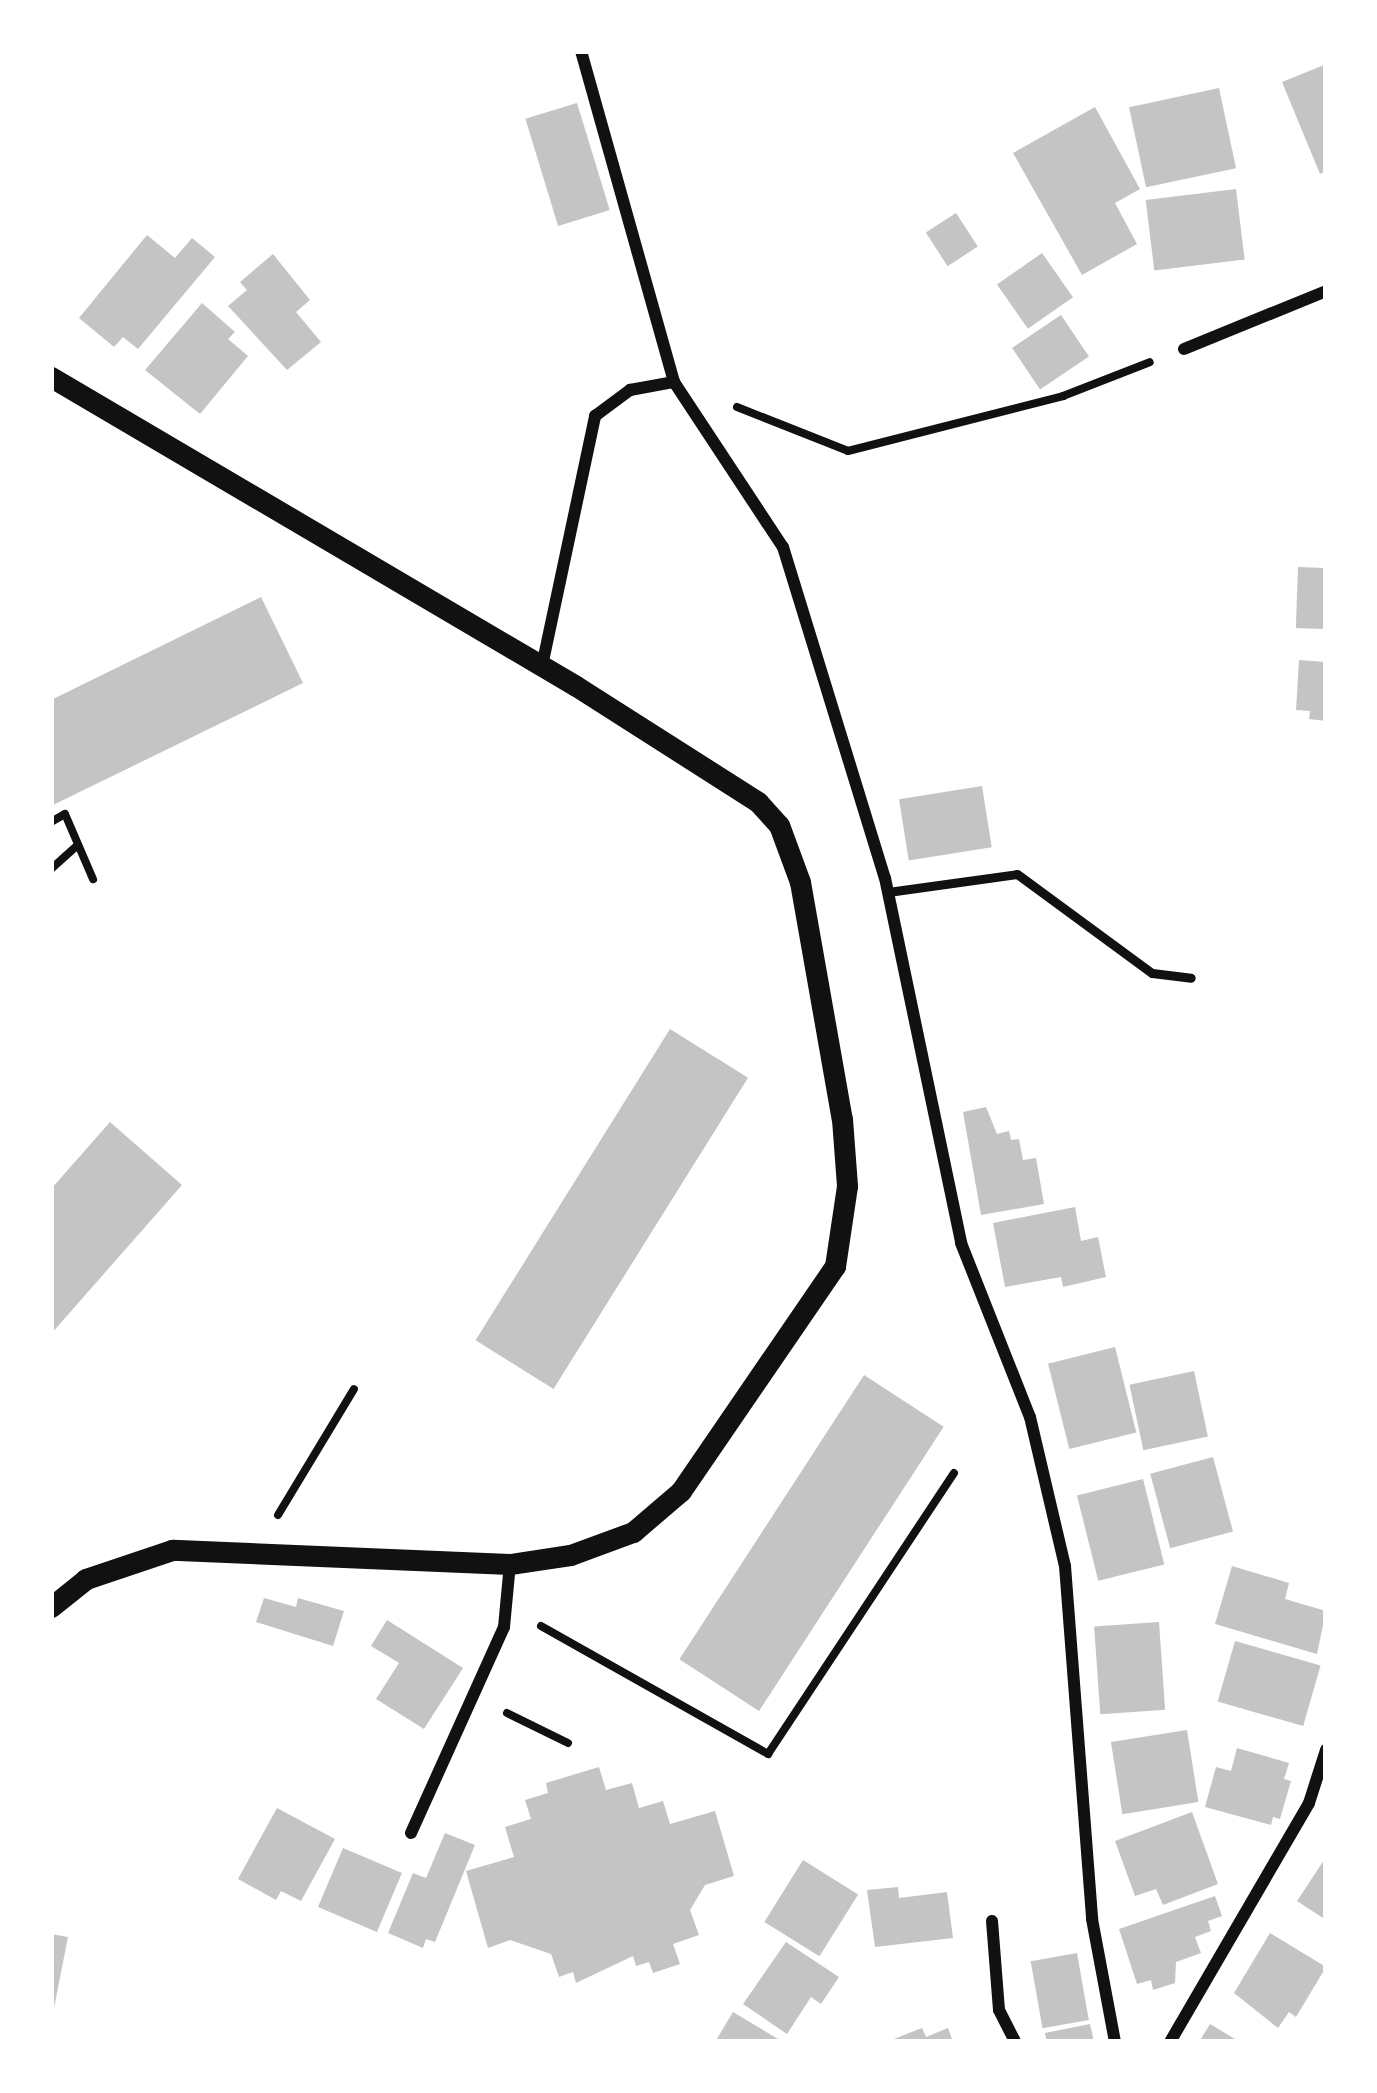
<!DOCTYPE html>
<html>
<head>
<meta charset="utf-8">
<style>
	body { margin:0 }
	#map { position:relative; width:1377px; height:2093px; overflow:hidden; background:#fff; font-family:"PT Sans",sans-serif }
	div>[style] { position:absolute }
	.building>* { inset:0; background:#c4c4c4; transform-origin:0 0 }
	.path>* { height:8px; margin:-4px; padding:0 4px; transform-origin:4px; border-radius:4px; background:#111 }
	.service>* { height:9px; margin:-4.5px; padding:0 4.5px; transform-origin:4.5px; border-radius:4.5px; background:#111 }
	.minor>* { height:12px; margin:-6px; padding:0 6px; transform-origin:6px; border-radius:6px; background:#111 }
	.tertiary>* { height:21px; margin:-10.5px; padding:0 10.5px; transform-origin:10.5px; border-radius:10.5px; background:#111 }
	span { translate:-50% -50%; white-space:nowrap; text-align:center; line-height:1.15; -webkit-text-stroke:12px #fff; paint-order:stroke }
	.frame { position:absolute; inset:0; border:54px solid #fff; pointer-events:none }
</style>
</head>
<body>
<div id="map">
	<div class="building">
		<div style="clip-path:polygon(1324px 65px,1326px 171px,1320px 174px,1282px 82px)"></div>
		<div style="left:1219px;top:88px;width:82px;height:92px;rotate:78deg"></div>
		<div style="left:577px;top:103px;width:112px;height:54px;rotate:73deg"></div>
		<div style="clip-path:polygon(1095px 107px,1140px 189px,1115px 203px,1137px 244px,1082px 275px,1013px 153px)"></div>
		<div style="left:1236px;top:189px;width:71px;height:91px;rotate:83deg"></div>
		<div style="left:956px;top:213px;width:40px;height:36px;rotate:57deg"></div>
		<div style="clip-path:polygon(147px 235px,175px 258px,192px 238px,215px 257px,138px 349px,123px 337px,114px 347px,79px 318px)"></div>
		<div style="left:1042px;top:253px;width:54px;height:55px;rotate:55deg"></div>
		<div style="clip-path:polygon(273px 254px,310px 300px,296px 312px,321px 342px,287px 370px,228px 306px,247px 290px,240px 282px)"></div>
		<div style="clip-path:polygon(202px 303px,235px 332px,228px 339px,248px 356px,200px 414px,145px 370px)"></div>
		<div style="left:1061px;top:315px;width:50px;height:59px;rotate:56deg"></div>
		<div style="left:1298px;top:567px;width:28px;height:61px;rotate:2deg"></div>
		<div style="clip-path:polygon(261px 597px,303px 683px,51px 806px,51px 700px)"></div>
		<div style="clip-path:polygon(1299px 660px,1326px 662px,1326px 721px,1309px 719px,1310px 711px,1296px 710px)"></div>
		<div style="left:982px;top:786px;width:62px;height:84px;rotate:81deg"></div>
		<div style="left:670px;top:1029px;width:92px;height:367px;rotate:32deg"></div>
		<div style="clip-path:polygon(986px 1107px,997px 1134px,1009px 1131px,1011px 1140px,1019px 1139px,1023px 1160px,1036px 1158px,1044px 1204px,981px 1215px,963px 1112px)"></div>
		<div style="clip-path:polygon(110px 1122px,182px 1185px,51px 1334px,51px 1189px)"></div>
		<div style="clip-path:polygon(1075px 1207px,1081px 1241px,1098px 1237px,1106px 1277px,1063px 1287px,1061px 1277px,1005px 1287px,993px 1223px)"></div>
		<div style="left:1115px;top:1347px;width:88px;height:69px;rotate:76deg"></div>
		<div style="left:1194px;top:1371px;width:67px;height:66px;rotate:78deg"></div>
		<div style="left:864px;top:1375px;width:95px;height:339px;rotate:33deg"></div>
		<div style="left:1213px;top:1457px;width:77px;height:65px;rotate:75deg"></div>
		<div style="left:1143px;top:1479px;width:88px;height:68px;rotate:76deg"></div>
		<div style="clip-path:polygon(1232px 1566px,1289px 1583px,1285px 1599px,1326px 1611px,1317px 1654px,1215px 1624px)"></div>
		<div style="clip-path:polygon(264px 1598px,296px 1607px,298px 1598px,344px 1611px,333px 1646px,256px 1622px)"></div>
		<div style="clip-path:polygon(387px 1620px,463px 1668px,424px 1729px,376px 1699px,399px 1663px,371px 1646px)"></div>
		<div style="left:1159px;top:1622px;width:88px;height:65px;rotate:86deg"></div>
		<div style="left:1235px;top:1641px;width:89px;height:63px;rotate:16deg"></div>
		<div style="left:1187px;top:1730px;width:73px;height:77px;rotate:81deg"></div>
		<div style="clip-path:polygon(1237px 1748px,1289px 1763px,1284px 1779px,1291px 1781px,1280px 1819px,1273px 1817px,1271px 1825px,1205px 1807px,1216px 1767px,1231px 1771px)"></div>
		<div style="clip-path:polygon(599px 1767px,606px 1790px,632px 1783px,639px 1808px,663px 1801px,670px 1824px,715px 1811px,734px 1876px,705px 1885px,690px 1910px,699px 1935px,673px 1944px,680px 1964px,653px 1973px,649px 1962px,636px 1966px,633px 1956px,576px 1983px,573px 1972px,559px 1977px,551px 1954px,510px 1940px,488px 1948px,466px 1871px,514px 1857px,505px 1827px,531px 1819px,525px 1800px,548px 1793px,546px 1783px)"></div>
		<div style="clip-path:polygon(277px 1808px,335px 1839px,301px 1901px,281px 1891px,276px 1900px,238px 1879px)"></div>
		<div style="clip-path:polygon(1192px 1812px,1218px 1884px,1163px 1905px,1156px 1889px,1135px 1896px,1115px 1841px)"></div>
		<div style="clip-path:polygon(445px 1833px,475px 1845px,435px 1942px,426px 1939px,423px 1948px,388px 1933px,413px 1873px,426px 1878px)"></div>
		<div style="left:343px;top:1848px;width:64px;height:64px;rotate:23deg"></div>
		<div style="clip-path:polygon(1326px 1857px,1326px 1920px,1297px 1901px)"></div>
		<div style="left:803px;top:1860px;width:65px;height:73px;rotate:32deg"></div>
		<div style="clip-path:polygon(898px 1887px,899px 1898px,947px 1892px,953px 1938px,875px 1947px,867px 1890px)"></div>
		<div style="clip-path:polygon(1215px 1896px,1222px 1916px,1208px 1921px,1211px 1931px,1195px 1937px,1201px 1953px,1176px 1962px,1175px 1983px,1153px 1990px,1151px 1980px,1137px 1984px,1119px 1929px)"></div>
		<div style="clip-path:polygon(1270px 1933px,1326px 1967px,1296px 2017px,1289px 2012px,1278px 2028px,1234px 1993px)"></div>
		<div style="clip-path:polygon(51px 1934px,68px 1937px,53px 2013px,51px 2013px)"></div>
		<div style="clip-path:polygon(786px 1942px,839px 1977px,821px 2004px,811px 1997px,787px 2034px,743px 2004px)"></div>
		<div style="left:1077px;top:1953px;width:68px;height:47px;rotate:80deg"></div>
		<div style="clip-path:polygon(733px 2012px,783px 2042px,715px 2042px)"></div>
		<div style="clip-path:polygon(1090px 2024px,1094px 2042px,1047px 2042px,1045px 2033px)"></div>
		<div style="clip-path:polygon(1210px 2024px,1240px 2042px,1199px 2042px)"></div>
		<div style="clip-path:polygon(922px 2028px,926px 2037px,948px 2028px,953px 2042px,886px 2042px)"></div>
	</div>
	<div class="path">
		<div style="left:737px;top:407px;width:119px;rotate:21.6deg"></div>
		<div style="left:848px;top:451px;width:222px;rotate:-14.3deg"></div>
		<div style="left:1063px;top:396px;width:93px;rotate:-21.3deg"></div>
		<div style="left:51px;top:822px;width:16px;rotate:-30deg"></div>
		<div style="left:65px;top:814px;width:71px;rotate:66.7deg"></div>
		<div style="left:51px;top:869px;width:36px;rotate:-42deg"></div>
		<div style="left:278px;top:1515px;width:147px;rotate:-58.9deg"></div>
		<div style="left:541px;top:1626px;width:261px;rotate:29.4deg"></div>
		<div style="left:768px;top:1754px;width:337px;rotate:-56.5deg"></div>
		<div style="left:507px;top:1713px;width:68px;rotate:26.2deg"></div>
	</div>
	<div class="service">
		<div style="left:888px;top:892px;width:130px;rotate:-7.9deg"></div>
		<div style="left:1017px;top:874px;width:167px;rotate:36.3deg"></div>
		<div style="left:1152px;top:973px;width:39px;rotate:7deg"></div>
	</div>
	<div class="minor">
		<div style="left:581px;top:51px;width:344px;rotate:74.3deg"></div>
		<div style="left:674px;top:382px;width:198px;rotate:56.6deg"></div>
		<div style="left:783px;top:547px;width:346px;rotate:72.9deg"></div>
		<div style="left:885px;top:878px;width:373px;rotate:78.2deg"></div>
		<div style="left:961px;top:1243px;width:187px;rotate:68.4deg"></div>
		<div style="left:1030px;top:1417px;width:153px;rotate:76.8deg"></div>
		<div style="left:1065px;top:1566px;width:354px;rotate:85.6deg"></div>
		<div style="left:1092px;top:1919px;width:125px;rotate:79.4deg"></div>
		<div style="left:1184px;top:349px;width:153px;rotate:-22.2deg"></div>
		<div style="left:542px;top:666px;width:256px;rotate:-78deg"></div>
		<div style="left:595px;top:416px;width:44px;rotate:-36.6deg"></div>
		<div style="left:630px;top:390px;width:45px;rotate:-10.3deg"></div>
		<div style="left:411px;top:1833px;width:226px;rotate:-65.7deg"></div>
		<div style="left:504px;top:1627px;width:63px;rotate:-84.6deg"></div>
		<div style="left:992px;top:1921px;width:89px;rotate:85.5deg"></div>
		<div style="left:999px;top:2010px;width:36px;rotate:63deg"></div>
		<div style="left:1170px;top:2042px;width:276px;rotate:-59.8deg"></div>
		<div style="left:1309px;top:1803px;width:56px;rotate:-72.2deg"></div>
	</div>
	<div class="tertiary">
		<div style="left:51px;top:377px;width:609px;rotate:30.48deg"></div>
		<div style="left:576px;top:686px;width:216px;rotate:32.5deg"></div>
		<div style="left:758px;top:802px;width:31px;rotate:48deg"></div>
		<div style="left:779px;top:825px;width:61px;rotate:69.8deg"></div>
		<div style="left:800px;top:882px;width:241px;rotate:80deg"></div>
		<div style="left:842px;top:1119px;width:67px;rotate:85.7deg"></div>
		<div style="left:847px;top:1186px;width:81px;rotate:98.5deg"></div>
		<div style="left:835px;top:1266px;width:273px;rotate:124.4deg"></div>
		<div style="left:681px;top:1491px;width:63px;rotate:139.5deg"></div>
		<div style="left:633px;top:1532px;width:67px;rotate:159.9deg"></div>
		<div style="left:570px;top:1555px;width:61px;rotate:171.5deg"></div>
		<div style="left:510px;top:1564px;width:338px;rotate:-177.6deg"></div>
		<div style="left:172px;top:1550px;width:91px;rotate:161.4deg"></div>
		<div style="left:86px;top:1579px;width:45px;rotate:141.3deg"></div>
	</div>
	<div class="frame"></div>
</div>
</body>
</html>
